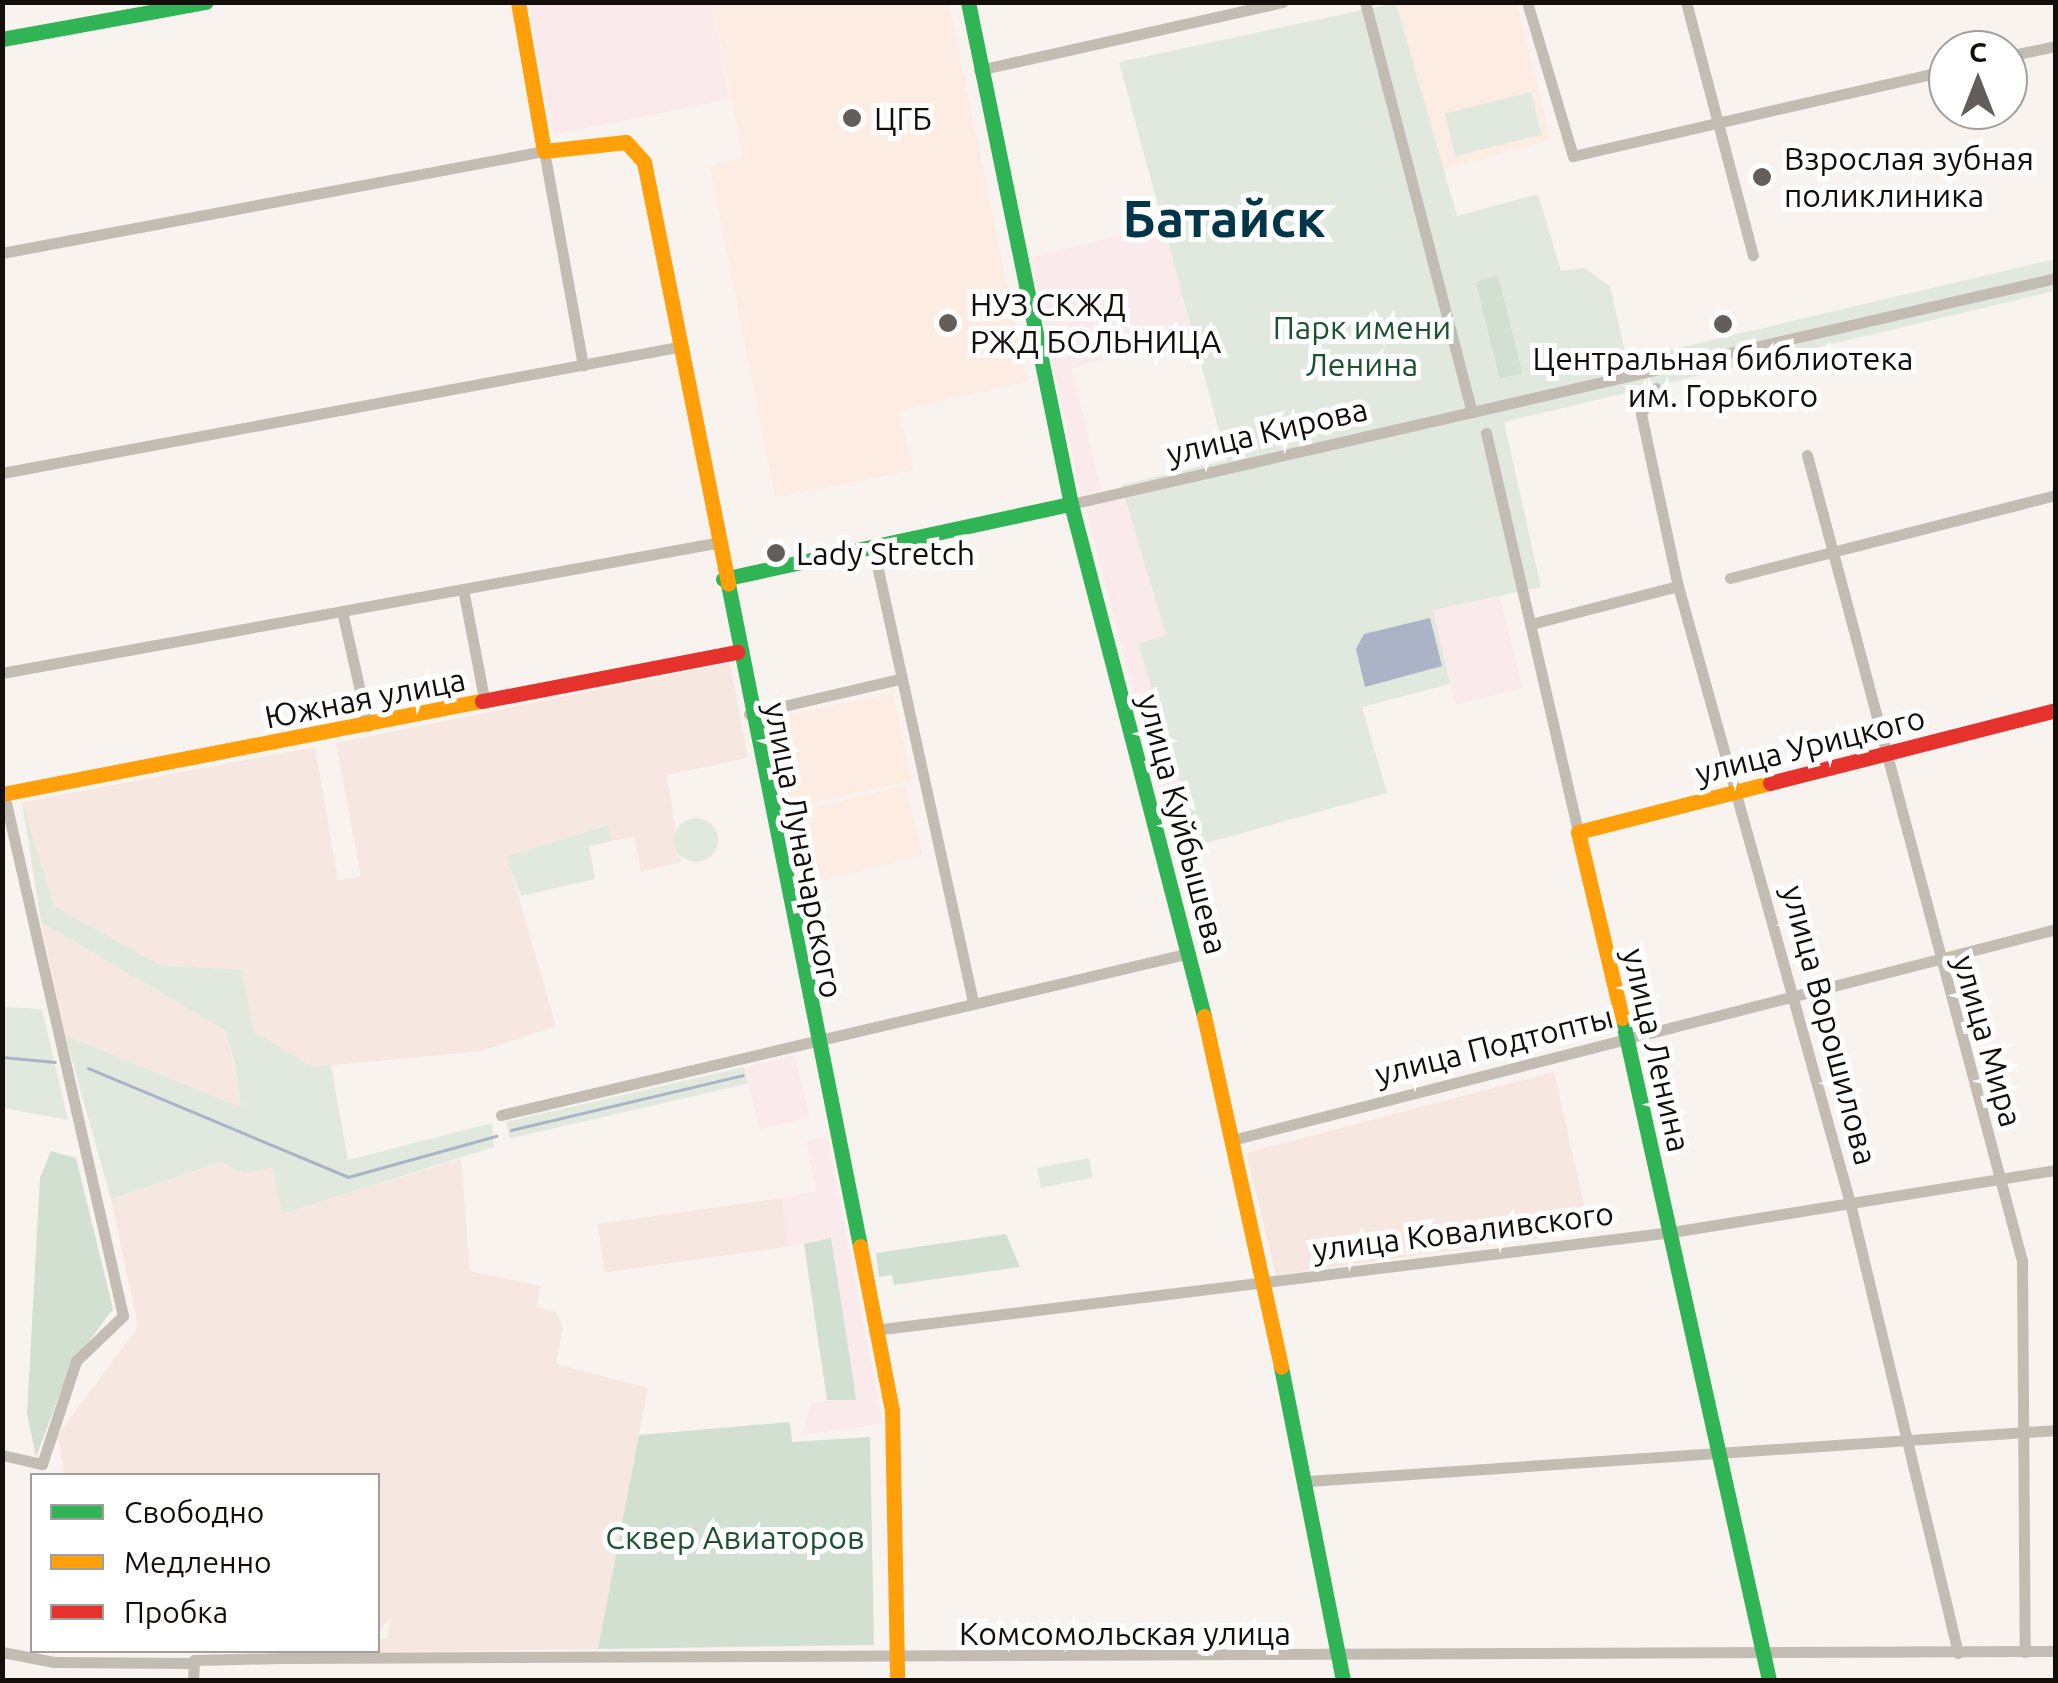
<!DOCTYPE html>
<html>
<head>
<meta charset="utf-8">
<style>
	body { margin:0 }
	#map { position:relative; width:2058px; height:1683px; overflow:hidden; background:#f9f3ef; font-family:Ubuntu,sans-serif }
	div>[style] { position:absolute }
	.commercial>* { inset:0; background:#fbeaeb; transform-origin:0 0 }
	.industrial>* { inset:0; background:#f6e7e0; transform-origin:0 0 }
	.built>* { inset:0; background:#fcece2; transform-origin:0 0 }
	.green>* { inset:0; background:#e1e9df; transform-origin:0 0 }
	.round { border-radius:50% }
	.forest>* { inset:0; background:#d1e0d1; transform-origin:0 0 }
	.water>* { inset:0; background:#aab4c6 }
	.stream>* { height:2.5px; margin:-1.25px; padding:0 1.25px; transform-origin:1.25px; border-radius:1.25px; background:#aab4c6 }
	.street>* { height:11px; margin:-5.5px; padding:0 5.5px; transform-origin:5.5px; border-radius:5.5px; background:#c3bcb3 }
	.fast>* { height:15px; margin:-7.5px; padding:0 7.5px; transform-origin:7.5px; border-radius:7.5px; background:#30b455 }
	.slow>* { height:15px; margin:-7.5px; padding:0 7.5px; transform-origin:7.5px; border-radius:7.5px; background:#ff9f0a }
	.jam>* { height:15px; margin:-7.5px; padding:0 7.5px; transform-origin:7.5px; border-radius:7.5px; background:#e5322d }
	.dots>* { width:28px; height:28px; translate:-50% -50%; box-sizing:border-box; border:5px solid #fff; border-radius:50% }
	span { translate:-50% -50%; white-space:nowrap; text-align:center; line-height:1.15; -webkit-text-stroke:10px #fff; paint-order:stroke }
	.poi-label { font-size:32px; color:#130e0a }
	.left { translate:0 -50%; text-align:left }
	.park-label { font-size:32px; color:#1e5132 }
	.street-label { font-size:32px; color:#130e0a }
	.town-label { font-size:52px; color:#013548; font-weight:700 }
	.frame { position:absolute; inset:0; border:5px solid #130e0a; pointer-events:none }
	.legend { position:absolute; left:30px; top:1473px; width:350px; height:180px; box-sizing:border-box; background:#fff; border:2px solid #a19f9d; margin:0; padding:12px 18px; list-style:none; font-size:30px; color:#130e0a }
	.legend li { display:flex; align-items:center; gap:20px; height:50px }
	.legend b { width:50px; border:2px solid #a19f9d }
	.north { position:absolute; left:1928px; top:30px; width:100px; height:100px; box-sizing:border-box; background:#fff; border:2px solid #a19f9d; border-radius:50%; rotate:0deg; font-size:28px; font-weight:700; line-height:40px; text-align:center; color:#130e0a }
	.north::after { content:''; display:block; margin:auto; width:35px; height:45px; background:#645e5a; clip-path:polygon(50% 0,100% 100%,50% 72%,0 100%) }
</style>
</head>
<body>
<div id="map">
	<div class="commercial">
		<div style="clip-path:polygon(528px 3px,712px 3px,729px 99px,553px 135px)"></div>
		<div style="clip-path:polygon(1163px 224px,1192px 334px,1072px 368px,1101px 490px,1081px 496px,1031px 258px)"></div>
		<div style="clip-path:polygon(1125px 497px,1167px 636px,1138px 645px,1195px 833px,1172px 840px,1085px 506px)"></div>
		<div style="left:1499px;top:594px;width:97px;height:69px;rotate:76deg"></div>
		<div style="left:794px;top:1055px;width:64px;height:51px;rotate:76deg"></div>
		<div style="clip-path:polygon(827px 1136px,883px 1424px,803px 1435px,811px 1403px,843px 1399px,814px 1243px,789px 1246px,782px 1198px,816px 1191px,806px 1141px)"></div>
	</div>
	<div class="industrial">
		<div style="clip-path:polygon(730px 663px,748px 758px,667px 775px,681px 862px,641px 872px,634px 837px,611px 841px,607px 825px,507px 857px,556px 1026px,481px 1051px,313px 1067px,253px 1032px,242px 970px,160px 965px,54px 906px,22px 802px,315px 747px,338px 880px,361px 877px,336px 743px)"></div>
		<div style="clip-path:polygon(41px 922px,226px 1031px,243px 1109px,65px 1035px)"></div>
		<div style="clip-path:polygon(1554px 1072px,1590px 1231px,1276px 1275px,1246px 1153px)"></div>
		<div style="clip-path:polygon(461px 1159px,470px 1271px,541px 1286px,536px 1307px,556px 1312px,563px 1327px,556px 1364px,648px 1388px,598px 1649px,376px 1652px,378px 1639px,387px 1639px,391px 1616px,378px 1634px,378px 1476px,64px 1475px,58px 1434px,138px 1327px,111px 1199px,220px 1162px,273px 1166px,283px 1213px)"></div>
		<div style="left:782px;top:1198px;width:49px;height:186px;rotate:82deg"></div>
	</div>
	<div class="built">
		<div style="clip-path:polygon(712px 3px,949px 3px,1027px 381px,899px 411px,914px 470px,775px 497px,710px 166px,743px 157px)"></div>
		<div style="clip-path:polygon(1396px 3px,1517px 3px,1551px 140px,1443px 169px)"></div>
		<div style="left:893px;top:693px;width:90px;height:136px;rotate:78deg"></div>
		<div style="left:905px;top:785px;width:72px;height:133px;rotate:76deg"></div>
	</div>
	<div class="green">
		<div style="clip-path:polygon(1396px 3px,1457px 216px,1538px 194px,1561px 271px,1584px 268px,1610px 286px,1627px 360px,2055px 259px,2055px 291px,1504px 422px,1541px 587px,1433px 610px,1450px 684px,1362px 707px,1387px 793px,1199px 845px,1138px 644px,1166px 635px,1121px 485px,1227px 460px,1119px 62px)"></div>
		<div style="left:1531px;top:92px;width:44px;height:89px;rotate:76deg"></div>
		<div style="clip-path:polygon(22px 802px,54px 906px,160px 965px,242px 970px,254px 1032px,313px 1067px,331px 1065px,348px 1160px,492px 1123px,494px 1147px,282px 1214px,273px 1167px,244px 1173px,220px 1162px,111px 1199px,65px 1035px,242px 1108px,234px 1062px,226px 1031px,41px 922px)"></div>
		<div class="round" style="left:674px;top:818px;width:44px;height:44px"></div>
		<div style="clip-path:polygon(608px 825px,611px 841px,589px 846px,595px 879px,521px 896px,506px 857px)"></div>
		<div style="clip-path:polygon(2px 1007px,42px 1009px,68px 1120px,3px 1108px)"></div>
		<div style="left:744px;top:1067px;width:17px;height:244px;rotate:77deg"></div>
		<div style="left:1089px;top:1158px;width:20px;height:53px;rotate:79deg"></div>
	</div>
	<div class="forest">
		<div style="left:1498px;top:276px;width:100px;height:23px;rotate:76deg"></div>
		<div style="clip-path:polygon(51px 1151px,76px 1158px,113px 1309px,70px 1367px,36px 1457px,27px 1414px,40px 1178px)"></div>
		<div style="clip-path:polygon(1006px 1234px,1020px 1267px,894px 1285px,892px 1275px,879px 1277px,876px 1253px)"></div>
		<div style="clip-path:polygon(831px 1238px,854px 1385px,856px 1400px,827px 1400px,804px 1244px)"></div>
		<div style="clip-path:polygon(790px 1422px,792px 1442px,870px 1437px,874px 1645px,598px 1649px,639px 1435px)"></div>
	</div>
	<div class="water">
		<div style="clip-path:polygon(1430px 618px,1442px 666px,1365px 687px,1356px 649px,1364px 634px)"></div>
	</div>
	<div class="stream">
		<div style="left:2px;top:1057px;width:53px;rotate:5.4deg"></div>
		<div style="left:88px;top:1068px;width:282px;rotate:22.7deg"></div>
		<div style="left:348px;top:1177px;width:154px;rotate:-15.5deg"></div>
		<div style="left:511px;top:1130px;width:238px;rotate:-13.3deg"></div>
	</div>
	<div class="street">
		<div style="left:1365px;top:2px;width:424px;rotate:75.4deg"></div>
		<div style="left:1527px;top:2px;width:161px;rotate:73.4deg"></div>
		<div style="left:1573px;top:156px;width:385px;rotate:-12.9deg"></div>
		<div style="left:1686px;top:2px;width:262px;rotate:75.2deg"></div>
		<div style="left:2008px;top:56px;width:49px;rotate:-11.8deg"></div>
		<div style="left:979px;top:70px;width:311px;rotate:-12.6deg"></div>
		<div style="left:2px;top:253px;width:552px;rotate:-10.66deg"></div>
		<div style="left:544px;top:151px;width:218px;rotate:79.7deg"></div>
		<div style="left:1656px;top:388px;width:30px;rotate:120deg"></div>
		<div style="left:1641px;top:414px;width:176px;rotate:77.9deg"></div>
		<div style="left:1678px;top:586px;width:641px;rotate:74.42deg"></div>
		<div style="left:1850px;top:1203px;width:463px;rotate:76.5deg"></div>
		<div style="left:1486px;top:433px;width:409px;rotate:77deg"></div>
		<div style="left:1807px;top:455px;width:834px;rotate:75.06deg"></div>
		<div style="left:2022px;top:1261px;width:391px;rotate:89.6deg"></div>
		<div style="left:2px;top:473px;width:688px;rotate:-10.56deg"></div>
		<div style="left:1071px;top:504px;width:1011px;rotate:-12.92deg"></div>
		<div style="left:873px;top:547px;width:467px;rotate:77.6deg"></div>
		<div style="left:1730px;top:578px;width:336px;rotate:-14.3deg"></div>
		<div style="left:463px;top:589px;width:116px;rotate:79.1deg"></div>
		<div style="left:342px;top:611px;width:118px;rotate:77.3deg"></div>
		<div style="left:1531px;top:624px;width:152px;rotate:-14.5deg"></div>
		<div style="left:2px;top:673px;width:725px;rotate:-10.33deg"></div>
		<div style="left:749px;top:714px;width:155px;rotate:-13.1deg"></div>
		<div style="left:501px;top:1115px;width:708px;rotate:-13.23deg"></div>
		<div style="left:1236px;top:1139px;width:846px;rotate:-14.36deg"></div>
		<div style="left:874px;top:1330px;width:804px;rotate:-7deg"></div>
		<div style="left:1672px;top:1232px;width:389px;rotate:-9.2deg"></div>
		<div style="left:2px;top:1455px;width:41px;rotate:12.7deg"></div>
		<div style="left:42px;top:1464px;width:108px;rotate:-71.7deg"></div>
		<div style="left:76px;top:1361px;width:65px;rotate:-43.8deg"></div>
		<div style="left:123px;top:1316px;width:535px;rotate:-102.84deg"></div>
		<div style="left:1308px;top:1481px;width:750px;rotate:-3.9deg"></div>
		<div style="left:2px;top:1652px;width:53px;rotate:10.9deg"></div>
		<div style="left:54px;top:1662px;width:140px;rotate:0.4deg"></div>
		<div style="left:193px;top:1680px;width:20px;rotate:-87deg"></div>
		<div style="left:194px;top:1660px;width:89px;rotate:-1.3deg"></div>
		<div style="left:283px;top:1658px;width:1773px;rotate:-0.23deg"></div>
	</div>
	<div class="fast">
		<div style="left:968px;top:2px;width:512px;rotate:78.41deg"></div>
		<div style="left:1071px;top:504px;width:529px;rotate:75.44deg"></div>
		<div style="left:2px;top:39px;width:207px;rotate:-10.3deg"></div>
		<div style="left:723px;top:579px;width:356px;rotate:-12.2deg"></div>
		<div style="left:728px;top:584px;width:675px;rotate:78.72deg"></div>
		<div style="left:1622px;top:1018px;width:678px;rotate:77.48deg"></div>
		<div style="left:1281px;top:1367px;width:319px;rotate:78.8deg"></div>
	</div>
	<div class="slow">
		<div style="left:518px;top:2px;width:151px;rotate:80.1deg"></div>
		<div style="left:544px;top:151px;width:82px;rotate:-6.3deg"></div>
		<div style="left:626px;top:142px;width:27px;rotate:48deg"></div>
		<div style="left:644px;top:162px;width:430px;rotate:78.7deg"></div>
		<div style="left:2px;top:794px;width:489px;rotate:-11deg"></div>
		<div style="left:1204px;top:1016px;width:359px;rotate:77.6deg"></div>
		<div style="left:1622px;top:1018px;width:191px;rotate:-103.3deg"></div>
		<div style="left:1578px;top:832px;width:198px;rotate:-14.3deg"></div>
		<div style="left:860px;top:1246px;width:167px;rotate:79deg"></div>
		<div style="left:892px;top:1410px;width:270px;rotate:88.9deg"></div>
	</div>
	<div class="jam">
		<div style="left:482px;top:701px;width:260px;rotate:-10.9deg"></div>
		<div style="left:1770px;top:783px;width:295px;rotate:-14.3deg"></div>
	</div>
	<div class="dots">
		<div style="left:852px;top:118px;background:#645e5a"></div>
		<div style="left:1762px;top:177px;background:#645e5a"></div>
		<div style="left:948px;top:323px;background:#645e5a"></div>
		<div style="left:1723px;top:324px;background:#645e5a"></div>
		<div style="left:776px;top:553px;background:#645e5a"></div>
	</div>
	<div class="poi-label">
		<span class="left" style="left:874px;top:118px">ЦГБ</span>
		<span class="left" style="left:1784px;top:177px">Взрослая зубная<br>поликлиника</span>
		<span class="left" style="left:970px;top:323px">НУЗ СКЖД<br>РЖД БОЛЬНИЦА</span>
		<span style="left:1723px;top:377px">Центральная библиотека<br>им. Горького</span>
		<span class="left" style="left:796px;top:553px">Lady Stretch</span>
	</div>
	<div class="park-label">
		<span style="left:1362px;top:346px">Парк имени<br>Ленина</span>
		<span style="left:735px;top:1537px">Сквер Авиаторов</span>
	</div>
	<div class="street-label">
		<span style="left:1267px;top:431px;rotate:-13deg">улица Кирова</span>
		<span style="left:365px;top:698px;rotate:-11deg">Южная улица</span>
		<span style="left:1810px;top:745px;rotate:-14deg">улица Урицкого</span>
		<span style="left:1183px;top:824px;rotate:75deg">улица Куйбышева</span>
		<span style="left:804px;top:850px;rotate:79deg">улица Луначарского</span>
		<span style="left:1830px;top:1025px;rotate:75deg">улица Ворошилова</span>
		<span style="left:1988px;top:1041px;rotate:74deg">улица Мира</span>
		<span style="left:1494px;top:1045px;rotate:-14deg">улица Подтопты</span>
		<span style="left:1657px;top:1050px;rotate:77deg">улица Ленина</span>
		<span style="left:1463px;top:1231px;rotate:-7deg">улица Коваливского</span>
		<span style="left:1125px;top:1633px">Комсомольская улица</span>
	</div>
	<div class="town-label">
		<span style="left:1224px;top:219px">Батайск</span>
	</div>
	<div class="frame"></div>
	<ul class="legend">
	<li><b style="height:12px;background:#30b455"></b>Свободно</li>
	<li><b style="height:12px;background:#ff9f0a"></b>Медленно</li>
	<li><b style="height:12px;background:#e5322d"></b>Пробка</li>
	</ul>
	<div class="north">С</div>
</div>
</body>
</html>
